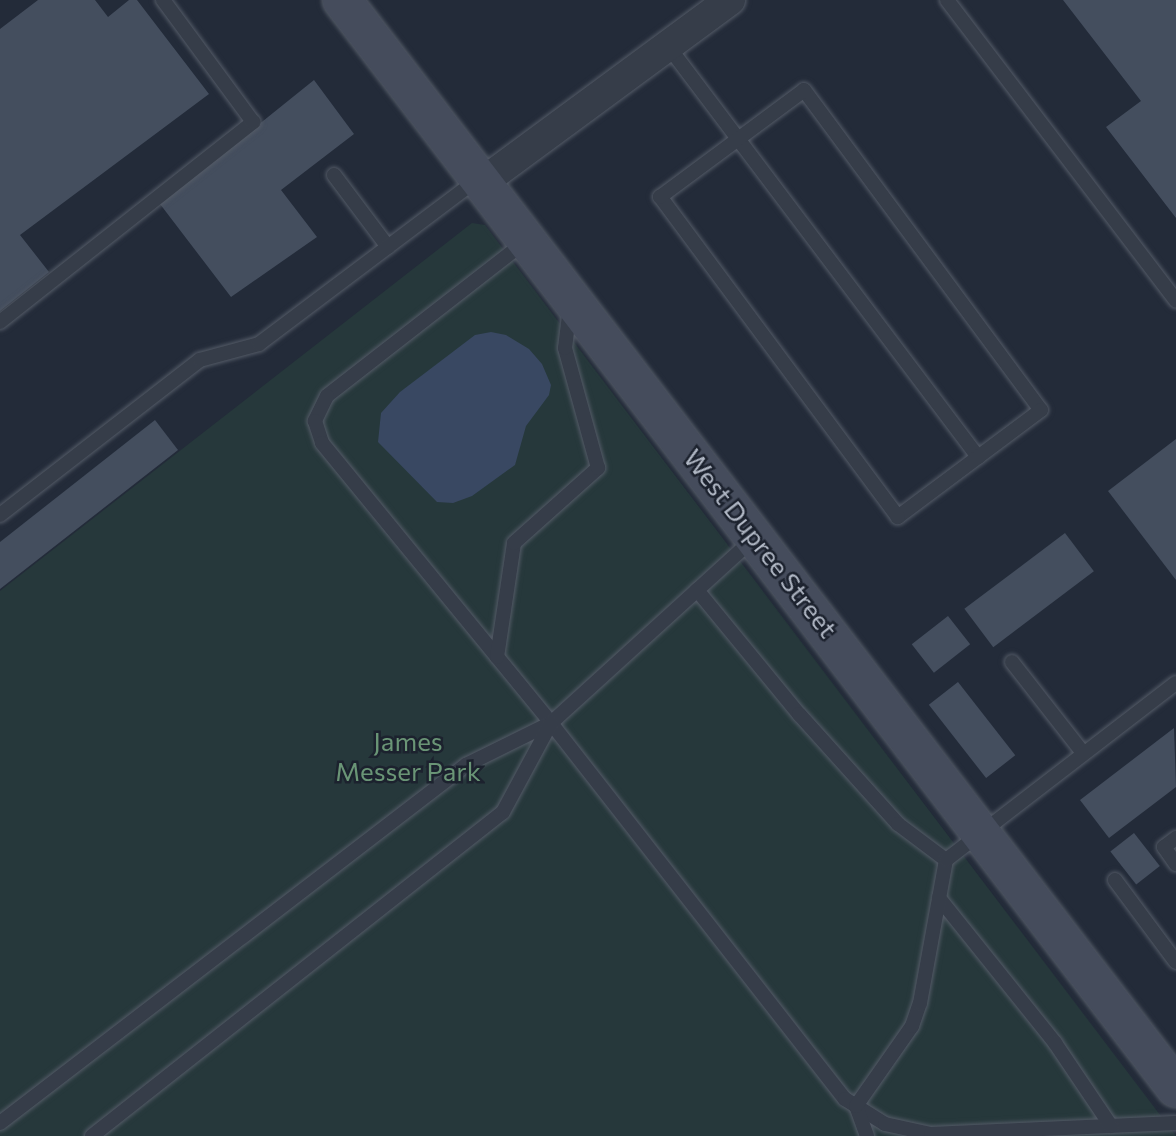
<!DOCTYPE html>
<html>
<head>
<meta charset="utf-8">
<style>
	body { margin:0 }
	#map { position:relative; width:1176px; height:1136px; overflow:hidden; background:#232b39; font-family:Commissioner,sans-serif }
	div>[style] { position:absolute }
	.green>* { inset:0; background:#26383b }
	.water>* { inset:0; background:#394862 }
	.building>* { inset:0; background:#444e5e; transform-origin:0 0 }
	.roads { filter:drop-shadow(0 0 2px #545b67) drop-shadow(0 0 2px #545b67) }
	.lane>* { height:14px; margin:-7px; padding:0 7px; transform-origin:7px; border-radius:7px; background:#363d49 }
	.street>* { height:30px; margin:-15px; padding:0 15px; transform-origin:15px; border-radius:15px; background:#363d49 }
	.secondary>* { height:38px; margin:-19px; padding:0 19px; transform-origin:19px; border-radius:19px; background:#454c5c }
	span { translate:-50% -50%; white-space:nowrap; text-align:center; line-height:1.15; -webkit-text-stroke:5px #1c222e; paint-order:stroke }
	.street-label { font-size:26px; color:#b1b8c5 }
	.park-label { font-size:26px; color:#6a9576 }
</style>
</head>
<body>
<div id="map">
	<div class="green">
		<div style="clip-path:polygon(472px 223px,485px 225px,1176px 1136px,0 1136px,0 591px)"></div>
	</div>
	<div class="water">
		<div style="clip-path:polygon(491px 332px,506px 335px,529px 349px,542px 364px,551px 385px,549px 395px,526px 426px,515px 465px,472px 496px,453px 503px,437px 502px,378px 442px,381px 413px,400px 392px,475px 335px)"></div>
	</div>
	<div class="building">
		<div style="clip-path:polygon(38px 0,95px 0,108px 17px,129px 0,137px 0,209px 94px,20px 235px,49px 272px,0 311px,0 29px)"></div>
		<div style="clip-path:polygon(1063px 0,1176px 0,1176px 218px,1106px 127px,1141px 101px)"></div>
		<div style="clip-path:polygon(314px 80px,354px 134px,281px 190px,317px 237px,231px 297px,160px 204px)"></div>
		<div style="clip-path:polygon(155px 420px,178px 450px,0 589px,0 542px)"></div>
		<div style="clip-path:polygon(1176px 439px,1176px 580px,1108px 491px)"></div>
		<div style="left:1065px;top:533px;width:48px;height:126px;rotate:53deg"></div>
		<div style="left:948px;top:616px;width:36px;height:46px;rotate:52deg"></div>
		<div style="left:958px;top:682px;width:93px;height:37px;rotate:52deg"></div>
		<div style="clip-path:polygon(1174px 728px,1176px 787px,1109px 838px,1080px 800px)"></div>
		<div style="left:1134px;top:833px;width:42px;height:30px;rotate:52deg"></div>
	</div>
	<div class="roads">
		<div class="lane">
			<div style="left:947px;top:0;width:378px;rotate:52.7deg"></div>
			<div style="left:668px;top:46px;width:515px;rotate:52.97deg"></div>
			<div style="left:804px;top:90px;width:398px;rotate:53.5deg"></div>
			<div style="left:1041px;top:410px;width:179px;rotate:143.2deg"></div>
			<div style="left:898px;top:517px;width:399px;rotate:-126.6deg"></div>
			<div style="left:660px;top:197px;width:179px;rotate:-36.6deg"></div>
			<div style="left:334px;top:175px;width:90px;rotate:53.1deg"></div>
			<div style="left:526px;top:241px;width:252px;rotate:142.1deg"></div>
			<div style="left:327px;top:396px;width:28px;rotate:116deg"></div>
			<div style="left:315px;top:421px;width:23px;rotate:72deg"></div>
			<div style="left:322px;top:443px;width:362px;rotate:50.7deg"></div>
			<div style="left:551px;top:723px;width:477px;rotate:52deg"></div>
			<div style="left:845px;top:1099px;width:47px;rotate:32deg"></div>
			<div style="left:885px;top:1124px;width:47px;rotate:12.3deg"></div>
			<div style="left:931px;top:1134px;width:245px;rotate:-2.6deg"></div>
			<div style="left:0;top:322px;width:323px;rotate:-38.3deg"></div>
			<div style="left:253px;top:122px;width:152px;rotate:-126.4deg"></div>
			<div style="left:0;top:515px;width:253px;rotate:-37.8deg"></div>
			<div style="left:200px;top:360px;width:61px;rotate:-15.2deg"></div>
			<div style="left:259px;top:344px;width:273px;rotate:-37deg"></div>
			<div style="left:697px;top:590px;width:161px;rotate:50.6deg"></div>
			<div style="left:799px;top:714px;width:148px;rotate:48deg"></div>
			<div style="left:898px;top:824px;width:60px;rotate:36.9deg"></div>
			<div style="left:497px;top:657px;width:115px;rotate:-81.5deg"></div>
			<div style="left:514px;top:543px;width:113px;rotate:-41.8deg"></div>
			<div style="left:598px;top:468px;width:124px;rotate:-105.4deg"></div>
			<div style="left:565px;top:348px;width:38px;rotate:-83deg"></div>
			<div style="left:1012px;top:662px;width:115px;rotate:52deg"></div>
			<div style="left:1176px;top:838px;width:15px;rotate:143deg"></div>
			<div style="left:1164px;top:847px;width:21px;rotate:55deg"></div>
			<div style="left:1115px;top:880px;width:102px;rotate:53.4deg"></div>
			<div style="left:939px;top:898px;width:186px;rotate:51.3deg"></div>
			<div style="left:1055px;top:1043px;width:100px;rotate:56deg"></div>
			<div style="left:0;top:1123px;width:588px;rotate:-37.53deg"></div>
			<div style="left:466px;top:765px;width:95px;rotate:-26.3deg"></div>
			<div style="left:551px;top:723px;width:275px;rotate:-42.3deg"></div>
			<div style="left:92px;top:1136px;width:523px;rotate:-38.25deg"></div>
			<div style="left:503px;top:812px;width:101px;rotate:-61.7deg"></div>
			<div style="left:867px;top:1136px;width:32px;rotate:-110deg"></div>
			<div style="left:856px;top:1106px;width:98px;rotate:-55deg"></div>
			<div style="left:912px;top:1026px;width:24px;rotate:-71deg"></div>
			<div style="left:920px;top:1003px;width:145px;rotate:-79.7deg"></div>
			<div style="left:946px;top:860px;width:290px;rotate:-37.6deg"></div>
		</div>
		<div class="street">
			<div style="left:483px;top:182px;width:307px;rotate:-36.4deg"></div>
		</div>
		<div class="secondary">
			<div style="left:342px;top:0;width:1371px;rotate:52.53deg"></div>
		</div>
	</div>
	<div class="street-label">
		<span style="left:761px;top:543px;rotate:52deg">West Dupree Street</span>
	</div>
	<div class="park-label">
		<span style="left:408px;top:756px">James<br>Messer Park</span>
	</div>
</div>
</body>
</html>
